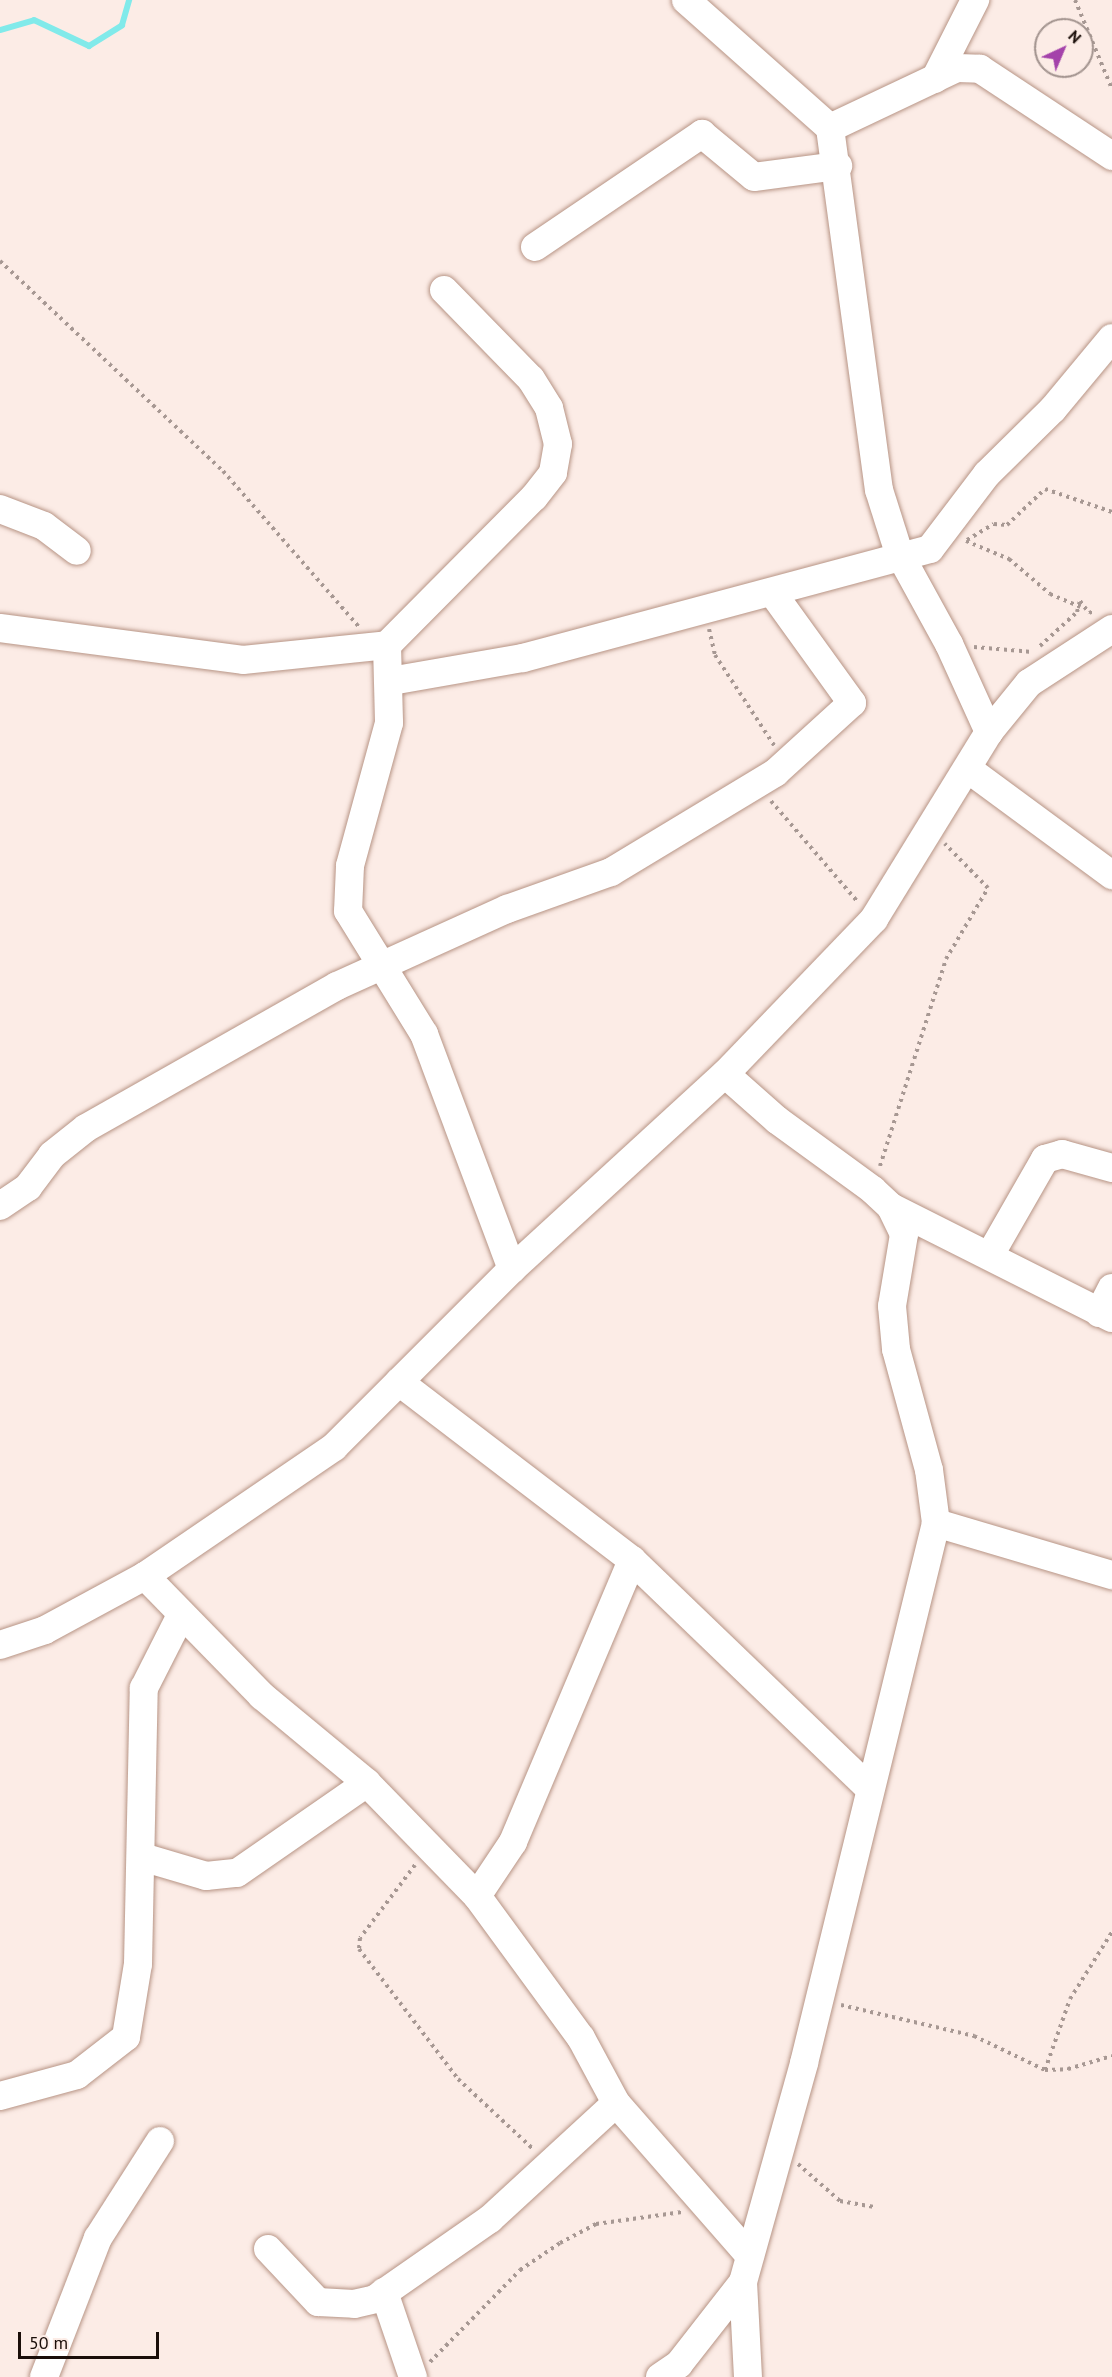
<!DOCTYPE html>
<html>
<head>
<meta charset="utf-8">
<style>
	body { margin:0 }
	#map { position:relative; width:1112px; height:2377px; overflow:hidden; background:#fcece6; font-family:"PT Sans",sans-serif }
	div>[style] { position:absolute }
	.stream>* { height:6px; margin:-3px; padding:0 3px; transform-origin:3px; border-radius:3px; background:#81eaea }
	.path>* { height:4px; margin-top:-2px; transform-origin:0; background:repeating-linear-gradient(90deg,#a79893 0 3px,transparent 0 7.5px) }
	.roads { filter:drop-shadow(0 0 2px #b79485) drop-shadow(0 0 2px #b79485) }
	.minor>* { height:28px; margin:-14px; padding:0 14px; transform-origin:14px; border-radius:14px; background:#fff }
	span { translate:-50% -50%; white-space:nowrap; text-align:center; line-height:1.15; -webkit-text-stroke:6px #fcece6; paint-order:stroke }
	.north { position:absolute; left:1034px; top:18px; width:60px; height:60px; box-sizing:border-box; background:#fcece6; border:2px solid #a2938e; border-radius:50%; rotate:44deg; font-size:16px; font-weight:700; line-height:24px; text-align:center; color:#1a0e09 }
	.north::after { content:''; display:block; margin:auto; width:21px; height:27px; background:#a442aa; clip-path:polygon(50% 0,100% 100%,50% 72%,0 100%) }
	.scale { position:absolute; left:18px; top:2332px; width:141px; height:27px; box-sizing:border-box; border:3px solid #1a0e09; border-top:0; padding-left:8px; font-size:18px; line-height:21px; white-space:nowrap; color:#1a0e09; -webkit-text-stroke:4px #fcece6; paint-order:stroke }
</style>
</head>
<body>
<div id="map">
	<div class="stream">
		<div style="left:0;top:30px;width:35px;rotate:-16deg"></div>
		<div style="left:34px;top:20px;width:61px;rotate:25.3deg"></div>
		<div style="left:89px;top:46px;width:39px;rotate:-32deg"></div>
		<div style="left:122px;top:25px;width:26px;rotate:-74deg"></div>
	</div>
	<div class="path">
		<div style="left:1075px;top:0;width:96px;rotate:67.4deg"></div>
		<div style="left:0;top:261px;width:306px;rotate:43.3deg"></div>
		<div style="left:223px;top:471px;width:206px;rotate:48.9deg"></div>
		<div style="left:967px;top:540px;width:31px;rotate:-31deg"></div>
		<div style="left:994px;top:524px;width:13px;rotate:4deg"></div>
		<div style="left:1007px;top:525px;width:52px;rotate:-43.5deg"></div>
		<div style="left:1045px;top:489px;width:71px;rotate:18.9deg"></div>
		<div style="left:966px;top:541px;width:47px;rotate:22.7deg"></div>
		<div style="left:1009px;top:559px;width:54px;rotate:40.5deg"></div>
		<div style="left:1050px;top:594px;width:33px;rotate:23deg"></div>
		<div style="left:709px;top:629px;width:27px;rotate:77deg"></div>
		<div style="left:715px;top:655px;width:108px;rotate:56.8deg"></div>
		<div style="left:1040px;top:646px;width:50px;rotate:-42.6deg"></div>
		<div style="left:1077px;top:612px;width:11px;rotate:-75deg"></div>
		<div style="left:1080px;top:601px;width:15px;rotate:53deg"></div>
		<div style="left:1089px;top:613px;width:5px;rotate:-22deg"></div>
		<div style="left:974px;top:647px;width:58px;rotate:4.9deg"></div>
		<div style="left:771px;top:801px;width:133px;rotate:49.3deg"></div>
		<div style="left:880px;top:1166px;width:217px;rotate:-72.3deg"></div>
		<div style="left:946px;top:959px;width:82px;rotate:-59.4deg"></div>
		<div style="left:988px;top:888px;width:62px;rotate:-134.3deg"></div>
		<div style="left:415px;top:1865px;width:91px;rotate:127deg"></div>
		<div style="left:360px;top:1938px;width:11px;rotate:95deg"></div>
		<div style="left:359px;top:1949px;width:163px;rotate:52.7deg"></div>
		<div style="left:458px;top:2079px;width:103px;rotate:43deg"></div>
		<div style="left:841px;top:2005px;width:137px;rotate:13.1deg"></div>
		<div style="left:974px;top:2036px;width:79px;rotate:25.6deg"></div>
		<div style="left:1045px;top:2070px;width:23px;rotate:-2deg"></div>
		<div style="left:1068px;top:2069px;width:46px;rotate:-16.5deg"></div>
		<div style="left:1045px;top:2070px;width:75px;rotate:-70.6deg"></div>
		<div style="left:1070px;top:1999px;width:79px;rotate:-57.9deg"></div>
		<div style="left:798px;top:2164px;width:56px;rotate:41.4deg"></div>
		<div style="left:840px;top:2201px;width:35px;rotate:10deg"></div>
		<div style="left:430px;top:2362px;width:129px;rotate:-45.6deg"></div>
		<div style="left:520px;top:2270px;width:48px;rotate:-34deg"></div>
		<div style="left:560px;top:2243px;width:41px;rotate:-27.8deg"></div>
		<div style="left:596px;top:2224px;width:87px;rotate:-7.9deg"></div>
	</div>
	<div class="roads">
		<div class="minor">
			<div style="left:686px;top:0;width:193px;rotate:41.6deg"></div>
			<div style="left:830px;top:128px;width:365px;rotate:82.3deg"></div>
			<div style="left:879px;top:490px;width:66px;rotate:72.4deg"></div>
			<div style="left:899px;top:553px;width:104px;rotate:61.2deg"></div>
			<div style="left:949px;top:644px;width:97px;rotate:65.6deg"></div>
			<div style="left:935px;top:79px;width:89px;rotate:-63.1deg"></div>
			<div style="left:830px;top:128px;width:140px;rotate:-25.3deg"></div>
			<div style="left:957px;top:68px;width:23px;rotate:2deg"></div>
			<div style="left:980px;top:69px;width:158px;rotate:33.4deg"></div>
			<div style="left:535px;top:247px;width:202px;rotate:-34.1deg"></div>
			<div style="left:702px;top:134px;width:67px;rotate:39.6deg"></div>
			<div style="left:754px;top:177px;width:85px;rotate:-7.5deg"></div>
			<div style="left:444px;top:290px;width:124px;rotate:45.7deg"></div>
			<div style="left:531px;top:379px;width:34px;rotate:58deg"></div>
			<div style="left:549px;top:408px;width:37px;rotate:76deg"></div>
			<div style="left:558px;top:444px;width:29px;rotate:100deg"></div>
			<div style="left:553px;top:473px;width:31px;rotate:128deg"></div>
			<div style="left:534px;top:497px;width:209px;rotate:134.8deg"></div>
			<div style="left:387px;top:645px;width:78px;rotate:88.5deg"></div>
			<div style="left:389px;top:723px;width:148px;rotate:105.3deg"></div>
			<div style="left:350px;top:866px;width:45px;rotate:92.5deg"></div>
			<div style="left:348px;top:911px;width:145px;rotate:58.3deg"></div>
			<div style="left:424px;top:1034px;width:251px;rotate:69.5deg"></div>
			<div style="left:0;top:509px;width:47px;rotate:21.1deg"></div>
			<div style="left:44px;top:526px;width:41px;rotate:37.1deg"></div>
			<div style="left:0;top:628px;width:245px;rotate:7.5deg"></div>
			<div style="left:243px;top:660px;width:145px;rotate:-5.9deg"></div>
			<div style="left:391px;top:681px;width:134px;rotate:-9.9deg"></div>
			<div style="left:523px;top:658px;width:421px;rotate:-15deg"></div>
			<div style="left:930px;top:549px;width:94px;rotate:-52.8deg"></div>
			<div style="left:987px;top:474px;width:93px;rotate:-44.6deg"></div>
			<div style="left:1053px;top:409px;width:92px;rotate:-50.3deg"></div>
			<div style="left:968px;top:769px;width:179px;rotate:36.4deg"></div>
			<div style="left:0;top:1206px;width:34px;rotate:-34deg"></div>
			<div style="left:28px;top:1187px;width:40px;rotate:-53deg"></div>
			<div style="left:52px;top:1155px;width:43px;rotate:-38.5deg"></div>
			<div style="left:86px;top:1128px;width:288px;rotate:-29.5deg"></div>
			<div style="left:337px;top:986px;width:187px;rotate:-24.4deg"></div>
			<div style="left:507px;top:909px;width:110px;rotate:-19.6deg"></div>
			<div style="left:611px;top:872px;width:192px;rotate:-31.1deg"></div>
			<div style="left:775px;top:773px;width:104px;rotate:-42.3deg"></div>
			<div style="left:852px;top:703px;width:133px;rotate:-125.8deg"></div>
			<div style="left:891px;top:1207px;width:247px;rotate:26.7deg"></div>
			<div style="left:990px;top:1255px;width:111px;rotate:-60.2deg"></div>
			<div style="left:1045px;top:1159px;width:18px;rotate:-16deg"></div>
			<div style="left:1062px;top:1154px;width:52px;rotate:15.6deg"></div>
			<div style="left:1099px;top:1313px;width:28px;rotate:-63deg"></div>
			<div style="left:399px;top:1382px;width:293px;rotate:37.4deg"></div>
			<div style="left:632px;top:1560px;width:327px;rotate:43.9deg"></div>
			<div style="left:936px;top:1523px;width:184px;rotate:16.5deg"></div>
			<div style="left:145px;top:1576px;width:168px;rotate:45.7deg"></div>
			<div style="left:262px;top:1696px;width:136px;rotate:39.6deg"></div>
			<div style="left:367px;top:1783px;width:158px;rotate:45.8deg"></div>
			<div style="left:477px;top:1896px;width:176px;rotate:53.8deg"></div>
			<div style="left:581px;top:2038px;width:74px;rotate:61.7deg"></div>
			<div style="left:616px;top:2103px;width:203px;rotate:48.8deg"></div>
			<div style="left:0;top:1645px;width:47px;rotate:-18.4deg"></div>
			<div style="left:45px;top:1630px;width:114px;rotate:-28.4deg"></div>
			<div style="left:145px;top:1576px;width:229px;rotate:-34.3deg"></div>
			<div style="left:334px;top:1447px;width:252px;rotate:-45deg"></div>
			<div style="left:512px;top:1269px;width:289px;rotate:-42.5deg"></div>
			<div style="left:725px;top:1074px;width:215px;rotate:-46.1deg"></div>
			<div style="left:874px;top:919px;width:220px;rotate:-58.4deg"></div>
			<div style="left:989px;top:732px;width:63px;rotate:-50.8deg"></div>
			<div style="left:1029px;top:683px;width:99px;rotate:-33deg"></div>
			<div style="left:142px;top:1857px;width:67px;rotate:16.5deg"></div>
			<div style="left:206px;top:1876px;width:31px;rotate:-6deg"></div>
			<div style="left:237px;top:1873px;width:158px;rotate:-34.7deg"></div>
			<div style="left:477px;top:1896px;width:65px;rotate:-56.3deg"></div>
			<div style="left:513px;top:1842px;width:306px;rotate:-67.1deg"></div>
			<div style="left:0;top:2096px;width:80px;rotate:-15.3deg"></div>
			<div style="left:77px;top:2075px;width:62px;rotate:-37.8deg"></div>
			<div style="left:126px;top:2037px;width:74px;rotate:-80.7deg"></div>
			<div style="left:138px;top:1964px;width:276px;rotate:-88.8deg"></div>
			<div style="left:144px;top:1688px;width:82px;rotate:-63.1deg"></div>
			<div style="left:268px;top:2249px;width:73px;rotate:46.7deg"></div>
			<div style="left:318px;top:2302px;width:36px;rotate:3deg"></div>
			<div style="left:354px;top:2304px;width:22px;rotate:-13deg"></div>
			<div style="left:375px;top:2299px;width:140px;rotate:-34.8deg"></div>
			<div style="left:490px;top:2219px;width:171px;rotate:-42.6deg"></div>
			<div style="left:743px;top:2282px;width:95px;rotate:87deg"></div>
			<div style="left:384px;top:2292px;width:90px;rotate:71.2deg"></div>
			<div style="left:44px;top:2377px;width:149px;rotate:-68.8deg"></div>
			<div style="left:98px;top:2238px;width:115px;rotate:-57.4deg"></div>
			<div style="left:660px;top:2377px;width:23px;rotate:-34deg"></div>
			<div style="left:679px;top:2364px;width:104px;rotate:-52deg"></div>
			<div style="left:743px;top:2282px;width:227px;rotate:-74.4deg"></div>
			<div style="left:804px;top:2063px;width:556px;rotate:-76.26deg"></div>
			<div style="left:936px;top:1523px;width:53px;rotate:-97.5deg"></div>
			<div style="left:929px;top:1470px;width:125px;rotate:-105.3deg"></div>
			<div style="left:896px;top:1349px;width:43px;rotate:-95.3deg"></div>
			<div style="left:892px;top:1306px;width:73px;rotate:-80.5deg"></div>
			<div style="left:904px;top:1234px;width:30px;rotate:-116deg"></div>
			<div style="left:891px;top:1207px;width:25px;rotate:-137deg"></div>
			<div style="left:873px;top:1190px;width:119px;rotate:-143.9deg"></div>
			<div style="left:777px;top:1120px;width:69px;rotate:-138.5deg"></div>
		</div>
	</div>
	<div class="north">N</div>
	<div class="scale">50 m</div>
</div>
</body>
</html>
